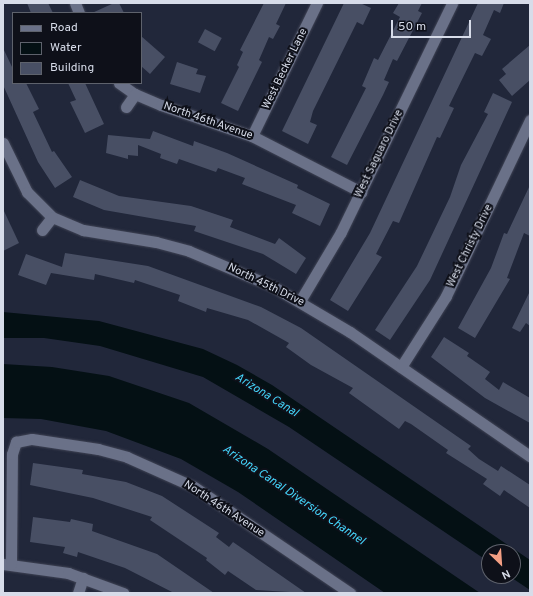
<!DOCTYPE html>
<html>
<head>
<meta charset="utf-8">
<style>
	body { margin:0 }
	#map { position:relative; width:533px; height:596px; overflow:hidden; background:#21273a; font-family:Overpass,sans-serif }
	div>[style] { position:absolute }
	.water>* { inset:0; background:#041014 }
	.building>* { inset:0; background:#484f64; transform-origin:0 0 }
	.roads { filter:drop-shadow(0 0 1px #404455) drop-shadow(0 0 1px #404455) }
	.street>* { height:11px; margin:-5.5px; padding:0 5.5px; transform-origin:5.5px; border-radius:5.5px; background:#6a7188 }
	span { translate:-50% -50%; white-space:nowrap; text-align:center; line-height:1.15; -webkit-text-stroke:4px #0e1019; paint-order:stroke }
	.street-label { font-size:11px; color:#d7dce9 }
	.water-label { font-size:12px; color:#44d5fb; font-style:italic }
	.frame { position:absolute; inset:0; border:4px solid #d7dce9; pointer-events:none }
	.legend { position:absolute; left:12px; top:12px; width:130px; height:72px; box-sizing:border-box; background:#0e1019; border:1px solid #5e626c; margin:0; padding:5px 7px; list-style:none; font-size:12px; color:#d7dce9 }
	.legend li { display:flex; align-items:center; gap:8px; height:20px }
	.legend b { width:20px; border:1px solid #5e626c }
	.north { position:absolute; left:481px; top:544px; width:40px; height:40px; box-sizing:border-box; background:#0e1019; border:1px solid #5e626c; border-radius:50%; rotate:155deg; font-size:11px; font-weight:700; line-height:16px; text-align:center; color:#d7dce9 }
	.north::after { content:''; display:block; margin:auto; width:14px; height:18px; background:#f39f84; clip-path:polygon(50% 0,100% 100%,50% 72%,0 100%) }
	.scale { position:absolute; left:391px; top:20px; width:80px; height:18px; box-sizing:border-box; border:2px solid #d7dce9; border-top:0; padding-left:5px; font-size:12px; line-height:14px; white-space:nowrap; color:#d7dce9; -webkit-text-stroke:3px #0e1019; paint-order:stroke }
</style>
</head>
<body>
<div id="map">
	<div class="water">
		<div style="clip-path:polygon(3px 312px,99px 321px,203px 349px,237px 365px,272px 385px,530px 560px,530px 590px,509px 576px,513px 576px,513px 552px,489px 552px,489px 562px,289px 427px,203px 377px,100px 346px,44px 338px,3px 338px)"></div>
		<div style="clip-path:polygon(3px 364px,52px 367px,109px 376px,189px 403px,268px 449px,480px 593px,385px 593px,238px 492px,181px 459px,106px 431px,41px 419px,3px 418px)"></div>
	</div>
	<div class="building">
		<div style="clip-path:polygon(27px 3px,48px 3px,53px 13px,31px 13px)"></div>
		<div style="clip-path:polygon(114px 3px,119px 3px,124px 13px,92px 13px)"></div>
		<div style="clip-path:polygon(264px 3px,286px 3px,276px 24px,280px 26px,273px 39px,269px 37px,259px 60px,262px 62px,238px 111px,221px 103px,239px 67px,237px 65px,243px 52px,240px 50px)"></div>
		<div style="clip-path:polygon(344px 3px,360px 3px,371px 8px,363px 25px,357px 22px,313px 111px,310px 122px,317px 125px,308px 144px,282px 131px)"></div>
		<div style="clip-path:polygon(399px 3px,422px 3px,418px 11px,422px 13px,397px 61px,393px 59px,384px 80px,389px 82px,383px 95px,347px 165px,331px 157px,366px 88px,362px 86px,374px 58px,378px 60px,400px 17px,393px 13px)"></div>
		<div style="clip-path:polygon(478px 3px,504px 3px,500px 13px,494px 10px,483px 35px,491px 39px,482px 56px,475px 53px,449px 106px,454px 108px,440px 138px,437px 137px,399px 223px,393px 221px,376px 254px,382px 257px,348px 311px,330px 300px,370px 233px)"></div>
		<div style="left:205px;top:29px;width:19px;height:15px;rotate:28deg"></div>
		<div style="clip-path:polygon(141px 36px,165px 57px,150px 74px,141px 66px)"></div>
		<div style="clip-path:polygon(530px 45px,530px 80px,512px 96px,499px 80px,506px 74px,502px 69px)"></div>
		<div style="clip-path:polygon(3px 48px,13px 69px,13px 83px,26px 83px,39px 109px,33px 112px,52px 152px,54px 151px,72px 177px,55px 188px,38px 162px,3px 85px)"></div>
		<div style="clip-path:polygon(177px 62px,198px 69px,196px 74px,206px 76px,200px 93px,170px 84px)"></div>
		<div style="clip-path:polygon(68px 83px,85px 83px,104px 124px,85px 133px,70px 102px,76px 100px)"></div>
		<div style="clip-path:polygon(493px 93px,512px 102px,430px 280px,390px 340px,375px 330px,417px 266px,450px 197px,461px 165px,488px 114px,484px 112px)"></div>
		<div style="clip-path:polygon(153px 131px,193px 146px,194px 141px,227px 153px,298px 185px,297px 188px,330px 204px,320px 226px,292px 213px,296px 205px,242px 184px,245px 178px,218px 168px,216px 172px,179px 159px,177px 164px,160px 158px,161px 154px,138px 145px,138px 156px,128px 155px,128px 159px,106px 153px,108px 135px,150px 139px)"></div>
		<div style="clip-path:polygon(80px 180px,119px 196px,191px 206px,233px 220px,230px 227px,275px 244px,279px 238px,306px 258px,296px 274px,263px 254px,194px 231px,196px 226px,104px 210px,73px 197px)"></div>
		<div style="clip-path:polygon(530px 185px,530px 236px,524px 233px,507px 278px,510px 279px,475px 338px,458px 328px,491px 268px,504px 233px,507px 234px)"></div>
		<div style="clip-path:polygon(3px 209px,19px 243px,3px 251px)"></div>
		<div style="clip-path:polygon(65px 253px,148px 266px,261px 307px,301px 328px,471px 446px,468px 449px,479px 459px,498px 471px,501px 466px,530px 485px,530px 508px,504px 490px,500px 496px,483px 484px,487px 479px,446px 453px,448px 450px,411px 424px,405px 421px,399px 429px,349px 393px,353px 388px,311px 365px,286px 347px,289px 343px,248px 320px,207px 308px,206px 312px,178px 301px,180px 295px,135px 280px,134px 283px,95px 274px,94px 280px,51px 273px,46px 285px,18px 275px,26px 254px,62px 267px)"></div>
		<div style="clip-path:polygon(530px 291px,530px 326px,526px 323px,520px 332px,512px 328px)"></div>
		<div style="clip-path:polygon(444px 337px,469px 353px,467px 356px,490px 372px,485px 379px,499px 390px,503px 382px,530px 398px,530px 423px,485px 398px,431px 357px)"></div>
		<div style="clip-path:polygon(33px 463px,83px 470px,82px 474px,126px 482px,162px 496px,219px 533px,216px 537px,229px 547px,233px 542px,306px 593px,256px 590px,228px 571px,225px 575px,206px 560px,207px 558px,150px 520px,152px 517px,93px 498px,30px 485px)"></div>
		<div style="clip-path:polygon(33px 517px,70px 522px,71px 519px,93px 524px,92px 531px,157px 554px,214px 593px,174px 593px,125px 568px,78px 552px,77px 557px,63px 553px,65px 547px,30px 542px)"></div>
	</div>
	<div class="roads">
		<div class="street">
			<div style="left:75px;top:3px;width:11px;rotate:68deg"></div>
			<div style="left:119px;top:83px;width:19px;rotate:35deg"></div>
			<div style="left:135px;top:94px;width:28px;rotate:23deg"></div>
			<div style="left:161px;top:105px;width:96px;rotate:18.8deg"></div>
			<div style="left:252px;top:136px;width:123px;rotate:27.2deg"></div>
			<div style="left:126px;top:107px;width:16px;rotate:-55deg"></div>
			<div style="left:252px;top:136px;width:148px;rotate:-64deg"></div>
			<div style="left:3px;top:143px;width:55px;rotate:63.9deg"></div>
			<div style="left:27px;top:192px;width:35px;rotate:45deg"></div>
			<div style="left:52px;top:217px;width:34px;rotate:23deg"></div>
			<div style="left:83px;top:230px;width:74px;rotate:9.3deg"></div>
			<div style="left:156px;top:242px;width:34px;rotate:15deg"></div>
			<div style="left:189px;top:251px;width:90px;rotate:22.9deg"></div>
			<div style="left:272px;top:286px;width:91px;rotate:30.5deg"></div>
			<div style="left:350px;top:332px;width:219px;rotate:34.6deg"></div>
			<div style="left:42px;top:230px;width:16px;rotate:-52deg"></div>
			<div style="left:300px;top:301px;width:80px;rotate:-59.3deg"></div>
			<div style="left:341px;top:232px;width:254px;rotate:-64.1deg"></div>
			<div style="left:401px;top:367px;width:84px;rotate:-57.6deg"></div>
			<div style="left:446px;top:296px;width:195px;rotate:-64.5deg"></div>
			<div style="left:3px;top:564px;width:66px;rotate:7.9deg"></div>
			<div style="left:68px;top:573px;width:59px;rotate:20deg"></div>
			<div style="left:11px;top:564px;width:110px;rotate:-89.5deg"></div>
			<div style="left:12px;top:454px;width:13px;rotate:-72deg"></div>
			<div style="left:16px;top:442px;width:16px;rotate:-11deg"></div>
			<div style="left:32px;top:439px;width:67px;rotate:8.6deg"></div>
			<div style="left:98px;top:449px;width:30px;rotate:15deg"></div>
			<div style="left:127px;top:457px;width:73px;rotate:24.1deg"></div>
			<div style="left:194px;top:487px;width:189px;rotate:34.2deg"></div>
			<div style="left:78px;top:593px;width:16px;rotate:-72deg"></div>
		</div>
	</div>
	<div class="street-label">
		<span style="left:285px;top:69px;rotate:-64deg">West Becker Lane</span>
		<span style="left:208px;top:121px;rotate:19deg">North 46th Avenue</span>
		<span style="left:379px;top:154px;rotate:-64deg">West Saguaro Drive</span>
		<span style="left:470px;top:246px;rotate:-64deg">West Christy Drive</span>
		<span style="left:266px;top:285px;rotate:26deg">North 45th Drive</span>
		<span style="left:224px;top:509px;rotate:33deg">North 46th Avenue</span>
	</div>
	<div class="water-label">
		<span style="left:266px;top:396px;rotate:32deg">Arizona Canal</span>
		<span style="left:293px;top:496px;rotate:34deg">Arizona Canal Diversion Channel</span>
	</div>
	<div class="frame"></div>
	<ul class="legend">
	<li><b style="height:5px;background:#6a7188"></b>Road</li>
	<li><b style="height:11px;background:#041014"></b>Water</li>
	<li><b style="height:11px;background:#484f64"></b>Building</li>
	</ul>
	<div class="north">N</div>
	<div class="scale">50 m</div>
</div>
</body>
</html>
